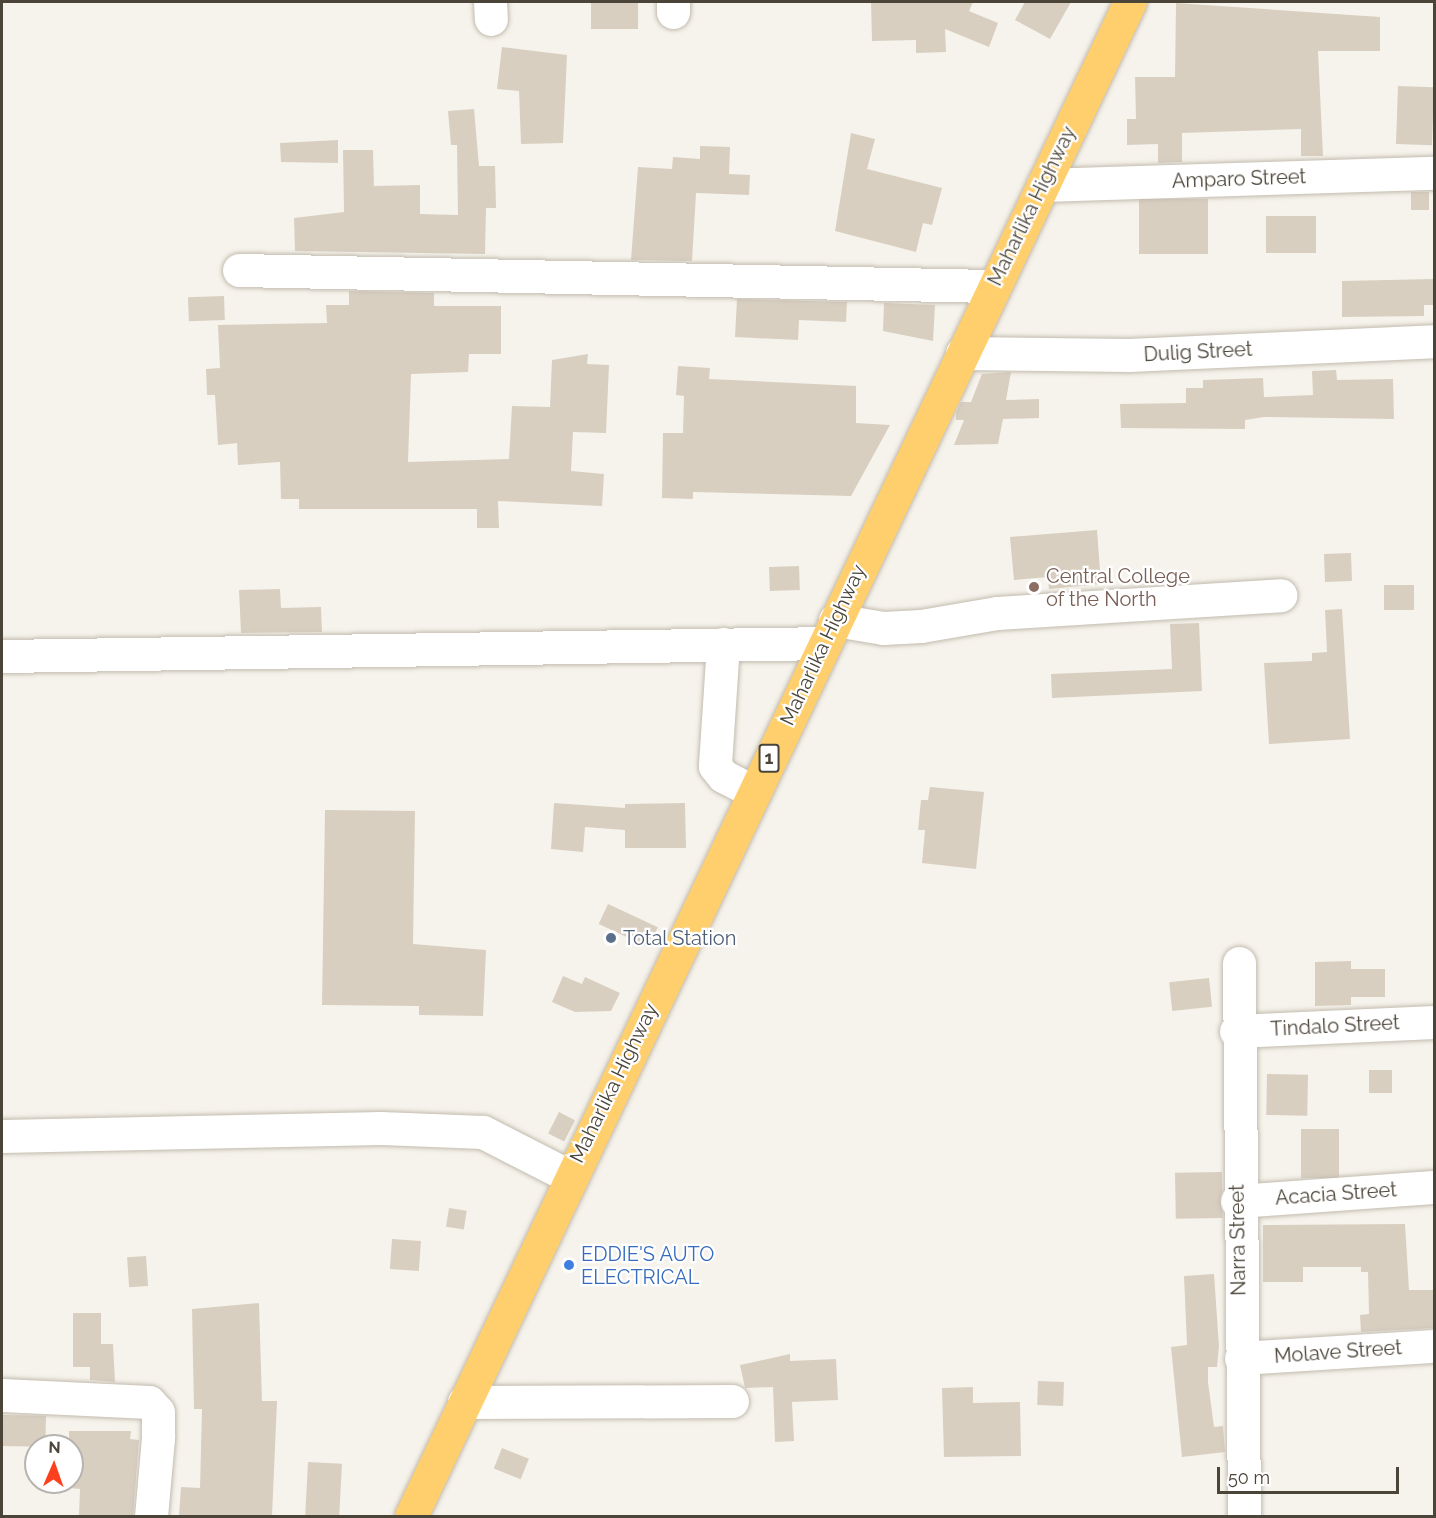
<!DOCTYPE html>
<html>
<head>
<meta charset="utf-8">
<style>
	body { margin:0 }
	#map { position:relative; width:1436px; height:1518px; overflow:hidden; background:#f6f3ec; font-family:Raleway,sans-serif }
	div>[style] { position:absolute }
	.building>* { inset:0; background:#d8cfc1; transform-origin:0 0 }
	.roads { filter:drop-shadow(0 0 2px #c2bbae) drop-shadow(0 0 2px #c2bbae) }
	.minor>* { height:33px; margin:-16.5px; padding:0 16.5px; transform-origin:16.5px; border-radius:16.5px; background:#fff }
	.highway>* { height:33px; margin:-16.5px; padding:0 16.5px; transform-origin:16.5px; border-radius:16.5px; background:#ffcf6e }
	.dots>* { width:16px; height:16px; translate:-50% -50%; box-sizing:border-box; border:3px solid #fff; border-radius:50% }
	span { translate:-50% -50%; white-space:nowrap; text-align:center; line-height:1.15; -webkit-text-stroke:4.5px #fff; paint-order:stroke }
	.shield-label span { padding:2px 4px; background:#fff; border:2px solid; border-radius:4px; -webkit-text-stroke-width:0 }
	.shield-label { font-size:18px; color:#4b4439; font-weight:700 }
	.street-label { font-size:20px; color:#4b4439 }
	.education-label { font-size:20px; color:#785e54 }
	.left { translate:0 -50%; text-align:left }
	.service-label { font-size:20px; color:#4e5e75 }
	.shop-label { font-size:20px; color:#366cbe }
	.frame { position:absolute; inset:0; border:3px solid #4b4439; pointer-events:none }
	.north { position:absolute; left:24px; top:1434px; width:60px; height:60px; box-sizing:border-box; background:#fff; border:2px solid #b7b4b0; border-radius:50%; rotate:2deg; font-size:16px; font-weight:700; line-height:24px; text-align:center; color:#4b4439 }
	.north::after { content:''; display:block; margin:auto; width:21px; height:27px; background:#fc3f1d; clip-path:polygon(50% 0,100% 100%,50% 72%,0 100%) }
	.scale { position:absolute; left:1217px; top:1467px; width:182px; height:27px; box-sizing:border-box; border:3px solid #4b4439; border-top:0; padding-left:8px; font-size:18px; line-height:21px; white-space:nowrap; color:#4b4439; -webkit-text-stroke:4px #fff; paint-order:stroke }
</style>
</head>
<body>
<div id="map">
	<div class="building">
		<div style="left:591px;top:2px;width:47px;height:27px"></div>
		<div style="clip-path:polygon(871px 2px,973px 2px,969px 11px,998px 23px,989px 47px,945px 29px,946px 52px,916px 53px,916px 40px,872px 41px)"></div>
		<div style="clip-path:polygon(1025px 2px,1071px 2px,1050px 39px,1015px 20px)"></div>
		<div style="clip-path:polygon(1176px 3px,1380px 17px,1380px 51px,1318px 51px,1323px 156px,1301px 156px,1301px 129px,1182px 133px,1182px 162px,1158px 163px,1158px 144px,1127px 145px,1127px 119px,1136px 119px,1135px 77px,1175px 77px)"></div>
		<div style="clip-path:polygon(502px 47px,567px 55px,563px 143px,521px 144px,519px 91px,497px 89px)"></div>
		<div style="left:1398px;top:86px;width:36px;height:58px;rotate:2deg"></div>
		<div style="clip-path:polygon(474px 109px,479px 166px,495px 166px,496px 208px,486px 208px,485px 254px,295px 251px,294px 218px,344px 212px,343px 150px,373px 150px,374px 186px,420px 185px,420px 214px,458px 215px,457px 145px,451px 145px,448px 111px)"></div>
		<div style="clip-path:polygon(851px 133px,875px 139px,867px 169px,942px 188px,932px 225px,923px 223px,916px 252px,835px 231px)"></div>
		<div style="clip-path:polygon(338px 140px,338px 163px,281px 162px,280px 143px)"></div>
		<div style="clip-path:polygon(700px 146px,730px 147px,729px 174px,750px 175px,749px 195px,696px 193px,692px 261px,631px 260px,638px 167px,672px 169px,673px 157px,700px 159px)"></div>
		<div style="left:1411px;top:192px;width:18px;height:18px"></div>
		<div style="left:1208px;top:199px;width:55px;height:69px;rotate:90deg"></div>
		<div style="left:1266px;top:216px;width:50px;height:37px"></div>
		<div style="clip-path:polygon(1434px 279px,1434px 305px,1424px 305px,1424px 316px,1342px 317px,1342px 281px)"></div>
		<div style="clip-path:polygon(349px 291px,434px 293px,434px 306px,501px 306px,501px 354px,469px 354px,468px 372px,411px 374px,408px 462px,509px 459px,512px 406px,550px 407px,552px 360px,588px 354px,587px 364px,609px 365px,606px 433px,573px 432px,571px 471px,604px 474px,602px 506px,498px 501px,499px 528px,477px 528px,477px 509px,299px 509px,299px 499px,281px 499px,280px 462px,238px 465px,237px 443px,218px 445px,215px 395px,207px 395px,206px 369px,220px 368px,218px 325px,327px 323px,326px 305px,349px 305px)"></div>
		<div style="left:224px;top:296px;width:24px;height:36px;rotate:88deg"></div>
		<div style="clip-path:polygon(737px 299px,847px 302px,846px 322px,799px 320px,798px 340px,735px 337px)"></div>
		<div style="clip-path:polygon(884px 303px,935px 305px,933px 341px,883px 331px)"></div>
		<div style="clip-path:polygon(678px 366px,710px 368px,709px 379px,856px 386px,856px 423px,890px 425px,851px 496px,693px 492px,693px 499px,662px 498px,663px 433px,683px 433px,684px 396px,676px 395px)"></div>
		<div style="clip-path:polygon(1336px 370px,1337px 380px,1393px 379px,1394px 419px,1264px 417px,1245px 420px,1245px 429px,1121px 428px,1120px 404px,1186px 403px,1186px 388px,1203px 388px,1203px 380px,1263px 378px,1264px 397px,1313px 395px,1312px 371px)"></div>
		<div style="clip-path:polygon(1011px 372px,1006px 400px,1039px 399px,1039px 418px,1003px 419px,998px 444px,954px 445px,964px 420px,956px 420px,956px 413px,961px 402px,971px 402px,982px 374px)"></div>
		<div style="clip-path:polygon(1097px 530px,1101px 584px,1049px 589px,1048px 577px,1014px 580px,1010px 537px)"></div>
		<div style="left:1351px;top:553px;width:28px;height:27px;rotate:88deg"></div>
		<div style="left:799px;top:566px;width:24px;height:30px;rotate:88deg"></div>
		<div style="left:1384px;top:585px;width:30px;height:25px"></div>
		<div style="clip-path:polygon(280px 589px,281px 608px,321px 607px,322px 632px,241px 633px,239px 590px)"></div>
		<div style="clip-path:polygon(1342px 609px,1350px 739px,1269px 744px,1264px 663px,1312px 661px,1312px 653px,1327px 652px,1325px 610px)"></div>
		<div style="clip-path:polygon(1199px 623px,1202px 691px,1052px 698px,1051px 674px,1172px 669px,1170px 624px)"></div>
		<div style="clip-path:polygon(930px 787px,984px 792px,976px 869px,922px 863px,925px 830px,918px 830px,921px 800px,928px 800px)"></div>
		<div style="clip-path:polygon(554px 803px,625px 808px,625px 804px,685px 803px,686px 848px,625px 848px,625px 830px,585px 827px,583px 852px,551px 849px)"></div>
		<div style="clip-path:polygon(325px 810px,415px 811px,413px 944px,486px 950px,483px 1016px,419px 1015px,419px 1006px,322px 1005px)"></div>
		<div style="left:608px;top:904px;width:55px;height:22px;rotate:25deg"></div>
		<div style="clip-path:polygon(1351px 961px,1351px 969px,1385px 969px,1385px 997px,1351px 997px,1351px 1005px,1315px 1006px,1315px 962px)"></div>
		<div style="clip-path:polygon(563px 976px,582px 984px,585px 977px,620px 993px,611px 1011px,575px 1012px,552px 1002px)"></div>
		<div style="left:1209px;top:978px;width:29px;height:40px;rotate:84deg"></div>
		<div style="left:1369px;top:1070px;width:23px;height:23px"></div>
		<div style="left:1267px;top:1074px;width:41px;height:41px;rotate:1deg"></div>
		<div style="left:559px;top:1112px;width:18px;height:24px;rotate:27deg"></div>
		<div style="left:1301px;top:1129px;width:38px;height:49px"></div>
		<div style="left:1222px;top:1172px;width:46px;height:47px;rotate:89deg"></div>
		<div style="left:449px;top:1208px;width:18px;height:19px;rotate:9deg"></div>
		<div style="clip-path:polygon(1405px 1224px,1409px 1290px,1434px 1290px,1434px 1328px,1361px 1332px,1360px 1315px,1369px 1314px,1368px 1272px,1361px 1272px,1361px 1267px,1303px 1267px,1303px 1282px,1263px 1282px,1263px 1225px)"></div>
		<div style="left:392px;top:1239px;width:29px;height:30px;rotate:4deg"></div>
		<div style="left:146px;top:1256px;width:30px;height:19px;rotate:86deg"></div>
		<div style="clip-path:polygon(1214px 1274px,1219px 1346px,1217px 1367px,1208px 1367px,1208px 1382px,1214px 1427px,1223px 1426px,1225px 1452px,1182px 1457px,1171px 1347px,1187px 1345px,1184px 1276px)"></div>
		<div style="clip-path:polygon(259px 1303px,262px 1401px,277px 1401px,272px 1516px,179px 1516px,181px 1487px,200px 1488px,202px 1409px,194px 1409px,192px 1309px)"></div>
		<div style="clip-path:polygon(73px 1313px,101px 1313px,101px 1344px,113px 1344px,115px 1382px,90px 1380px,90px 1367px,73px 1367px)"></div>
		<div style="clip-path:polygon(790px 1354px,790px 1361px,836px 1359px,838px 1400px,792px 1402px,794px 1441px,775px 1442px,773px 1387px,745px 1388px,740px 1365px)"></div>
		<div style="left:1038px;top:1381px;width:26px;height:24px;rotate:2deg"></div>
		<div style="clip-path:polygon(973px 1387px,973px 1403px,1020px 1402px,1021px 1456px,944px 1457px,942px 1388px)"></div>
		<div style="left:2px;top:1415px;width:44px;height:31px;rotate:1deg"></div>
		<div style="clip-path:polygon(69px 1431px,131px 1431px,130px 1439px,139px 1440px,133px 1516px,79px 1515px,80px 1489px,70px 1488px)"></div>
		<div style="left:502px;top:1448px;width:29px;height:22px;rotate:22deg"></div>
		<div style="left:308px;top:1462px;width:34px;height:54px;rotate:3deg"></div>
	</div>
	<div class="roads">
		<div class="minor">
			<div style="left:490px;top:2px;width:17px;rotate:87deg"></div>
			<div style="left:673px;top:12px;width:10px;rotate:-90deg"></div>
			<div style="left:1043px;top:185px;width:391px;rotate:-1.8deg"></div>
			<div style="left:239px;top:270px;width:754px;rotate:1.22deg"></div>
			<div style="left:962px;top:353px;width:167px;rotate:0.7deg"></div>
			<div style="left:1129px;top:355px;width:305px;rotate:-2.6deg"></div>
			<div style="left:835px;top:620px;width:49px;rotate:9.5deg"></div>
			<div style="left:883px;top:628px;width:38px;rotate:-3deg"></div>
			<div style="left:921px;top:626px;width:77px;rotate:-9.7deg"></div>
			<div style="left:997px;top:613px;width:284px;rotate:-3.6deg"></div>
			<div style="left:723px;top:644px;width:122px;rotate:93.8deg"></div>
			<div style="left:715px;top:766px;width:13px;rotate:51deg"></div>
			<div style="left:723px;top:776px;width:34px;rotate:27deg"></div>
			<div style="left:2px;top:656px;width:823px;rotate:-0.9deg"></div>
			<div style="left:1239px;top:963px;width:553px;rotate:89.48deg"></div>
			<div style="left:1236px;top:1031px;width:198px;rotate:-2.6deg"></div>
			<div style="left:2px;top:1136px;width:379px;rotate:-1.2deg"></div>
			<div style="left:381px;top:1128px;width:102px;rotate:2.2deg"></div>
			<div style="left:483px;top:1132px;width:97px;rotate:27.1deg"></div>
			<div style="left:1237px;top:1201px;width:197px;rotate:-4.1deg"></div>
			<div style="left:1241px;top:1358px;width:193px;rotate:-3.6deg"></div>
			<div style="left:2px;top:1395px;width:147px;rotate:2.7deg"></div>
			<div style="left:149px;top:1402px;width:13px;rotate:48deg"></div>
			<div style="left:158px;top:1412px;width:26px;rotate:90deg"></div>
			<div style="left:158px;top:1438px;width:78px;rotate:95.1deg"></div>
			<div style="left:464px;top:1402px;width:268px;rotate:-0.2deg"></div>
		</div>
		<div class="highway">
			<div style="left:411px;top:1516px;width:1676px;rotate:-64.6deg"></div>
		</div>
	</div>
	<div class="dots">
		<div style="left:1034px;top:587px;background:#8d6e63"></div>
		<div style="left:611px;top:938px;background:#5c6f8a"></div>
		<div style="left:569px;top:1265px;background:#3f7fe0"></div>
	</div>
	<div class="shield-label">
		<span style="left:769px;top:758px">1</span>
	</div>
	<div class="street-label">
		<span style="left:1239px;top:179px;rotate:-2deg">Amparo Street</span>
		<span style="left:1032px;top:206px;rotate:-64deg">Maharlika Highway</span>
		<span style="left:1198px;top:352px;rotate:-3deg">Dulig Street</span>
		<span style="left:823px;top:645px;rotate:-65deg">Maharlika Highway</span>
		<span style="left:1335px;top:1026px;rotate:-3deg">Tindalo Street</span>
		<span style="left:614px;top:1083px;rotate:-64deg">Maharlika Highway</span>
		<span style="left:1336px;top:1194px;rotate:-4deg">Acacia Street</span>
		<span style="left:1238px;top:1240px;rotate:-91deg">Narra Street</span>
		<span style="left:1338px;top:1352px;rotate:-4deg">Molave Street</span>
	</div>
	<div class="education-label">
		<span class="left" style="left:1046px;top:588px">Central College<br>of the North</span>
	</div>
	<div class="service-label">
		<span class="left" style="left:623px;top:938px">Total Station</span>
	</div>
	<div class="shop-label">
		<span class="left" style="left:581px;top:1266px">EDDIE'S AUTO<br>ELECTRICAL</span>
	</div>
	<div class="frame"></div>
	<div class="north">N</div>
	<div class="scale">50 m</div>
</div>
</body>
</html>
